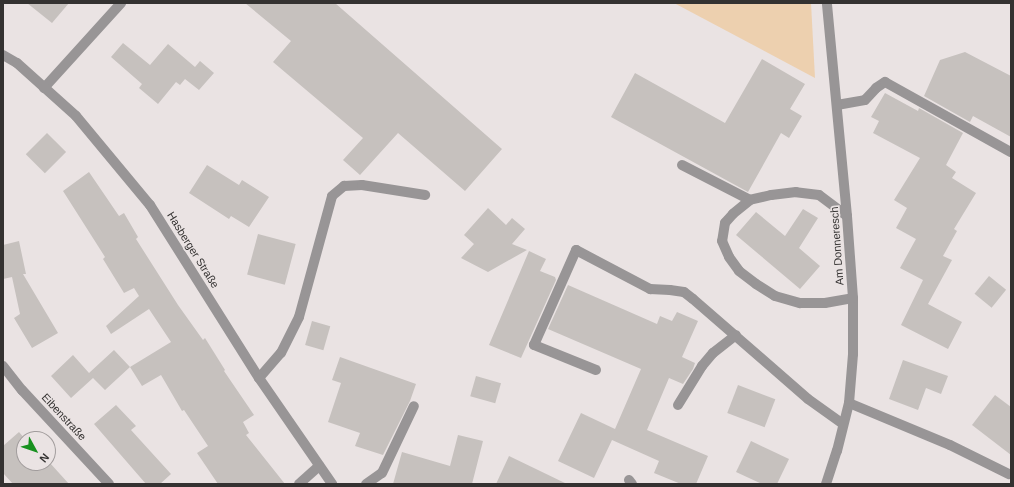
<!DOCTYPE html>
<html>
<head>
<meta charset="utf-8">
<style>
	body { margin:0 }
	#map { position:relative; width:1014px; height:487px; overflow:hidden; background:#eae3e3; font-family:Helvetica,sans-serif }
	div>[style] { position:absolute }
	.green>* { inset:0; background:#edd0af }
	.building>* { inset:0; background:#c6c1be; transform-origin:0 0 }
	.lane>* { height:10px; margin:-5px; padding:0 5px; transform-origin:5px; border-radius:5px; background:#989596 }
	.street>* { height:10px; margin:-5px; padding:0 5px; transform-origin:5px; border-radius:5px; background:#989596 }
	span { translate:-50% -50%; white-space:nowrap; text-align:center; line-height:1.15; -webkit-text-stroke:3.5px #eae3e3; paint-order:stroke }
	.street-label { font-size:11px; color:#343231 }
	.frame { position:absolute; inset:0; border:4px solid #343231; pointer-events:none }
	.north { position:absolute; left:16px; top:431px; width:40px; height:40px; box-sizing:border-box; background:#eae3e3; border:1px solid #a19c9c; border-radius:50%; rotate:130deg; font-size:11px; font-weight:700; line-height:16px; text-align:center; color:#343231 }
	.north::after { content:''; display:block; margin:auto; width:14px; height:18px; background:#18911f; clip-path:polygon(50% 0,100% 100%,50% 72%,0 100%) }
</style>
</head>
<body>
<div id="map">
	<div class="green">
		<div style="clip-path:polygon(674px 3px,811px 3px,815px 78px)"></div>
	</div>
	<div class="building">
		<div style="clip-path:polygon(27px 3px,69px 3px,52px 23px)"></div>
		<div style="clip-path:polygon(245px 3px,335px 3px,502px 149px,465px 191px,398px 133px,360px 175px,343px 160px,363px 138px,273px 62px,291px 41px)"></div>
		<div style="clip-path:polygon(123px 43px,150px 65px,168px 44px,195px 67px,200px 61px,214px 73px,199px 90px,185px 79px,180px 85px,176px 82px,158px 104px,139px 88px,142px 84px,111px 57px)"></div>
		<div style="clip-path:polygon(965px 52px,1011px 76px,1011px 137px,973px 116px,970px 122px,924px 96px,940px 60px)"></div>
		<div style="clip-path:polygon(762px 59px,805px 84px,790px 109px,802px 116px,789px 138px,781px 133px,748px 192px,611px 117px,635px 73px,725px 123px)"></div>
		<div style="clip-path:polygon(885px 93px,918px 111px,919px 108px,963px 133px,946px 165px,956px 172px,952px 178px,976px 193px,954px 229px,957px 231px,943px 256px,952px 260px,928px 304px,962px 322px,948px 349px,901px 325px,923px 280px,900px 268px,916px 239px,896px 228px,907px 208px,894px 200px,920px 158px,873px 133px,879px 121px,871px 117px)"></div>
		<div style="left:47px;top:133px;width:27px;height:30px;rotate:45deg"></div>
		<div style="clip-path:polygon(207px 165px,239px 185px,242px 180px,269px 197px,249px 227px,231px 216px,229px 219px,189px 193px)"></div>
		<div style="clip-path:polygon(89px 172px,119px 216px,124px 213px,138px 237px,136px 239px,178px 305px,203px 340px,205px 338px,225px 370px,224px 371px,254px 415px,243px 422px,249px 433px,246px 435px,285px 484px,218px 484px,197px 453px,208px 446px,184px 410px,182px 411px,161px 375px,142px 386px,130px 367px,171px 342px,149px 309px,111px 334px,106px 326px,139px 296px,134px 288px,124px 293px,103px 259px,105px 257px,63px 191px)"></div>
		<div style="clip-path:polygon(488px 208px,506px 225px,512px 218px,525px 229px,512px 244px,527px 250px,488px 272px,461px 258px,474px 244px,464px 235px)"></div>
		<div style="clip-path:polygon(803px 209px,818px 218px,799px 248px,820px 266px,800px 289px,736px 235px,756px 212px,785px 236px)"></div>
		<div style="left:258px;top:234px;width:39px;height:42px;rotate:15deg"></div>
		<div style="clip-path:polygon(19px 241px,26px 274px,23px 274px,58px 333px,32px 348px,14px 318px,20px 314px,12px 277px,3px 279px,3px 245px)"></div>
		<div style="clip-path:polygon(529px 251px,546px 259px,540px 271px,555px 277px,556px 280px,521px 358px,489px 345px)"></div>
		<div style="left:989px;top:276px;width:22px;height:23px;rotate:39deg"></div>
		<div style="clip-path:polygon(568px 285px,657px 324px,660px 316px,672px 321px,677px 312px,698px 321px,682px 357px,695px 363px,693px 369px,683px 384px,669px 378px,647px 430px,708px 456px,696px 484px,681px 484px,654px 473px,659px 461px,612px 440px,594px 478px,558px 461px,581px 413px,615px 429px,641px 369px,548px 329px)"></div>
		<div style="left:312px;top:321px;width:19px;height:25px;rotate:16deg"></div>
		<div style="clip-path:polygon(114px 350px,130px 367px,105px 390px,93px 378px,71px 398px,51px 376px,73px 355px,89px 373px)"></div>
		<div style="clip-path:polygon(340px 357px,416px 384px,410px 401px,383px 455px,355px 446px,360px 433px,328px 422px,341px 383px,332px 380px)"></div>
		<div style="clip-path:polygon(903px 360px,948px 376px,941px 394px,926px 388px,918px 410px,889px 399px)"></div>
		<div style="left:476px;top:376px;width:26px;height:21px;rotate:16deg"></div>
		<div style="left:738px;top:385px;width:40px;height:30px;rotate:21deg"></div>
		<div style="clip-path:polygon(995px 395px,1011px 407px,1011px 455px,972px 425px)"></div>
		<div style="clip-path:polygon(116px 405px,136px 426px,131px 430px,171px 474px,160px 484px,146px 484px,94px 424px)"></div>
		<div style="clip-path:polygon(19px 432px,25px 439px,24px 463px,50px 463px,69px 484px,13px 484px,3px 473px,3px 446px)"></div>
		<div style="clip-path:polygon(458px 435px,483px 441px,472px 484px,393px 484px,402px 452px,450px 466px)"></div>
		<div style="clip-path:polygon(751px 441px,789px 459px,777px 484px,762px 484px,736px 472px)"></div>
		<div style="clip-path:polygon(509px 456px,567px 484px,496px 484px)"></div>
	</div>
	<div class="lane">
		<div style="left:44px;top:88px;width:115px;rotate:-47.8deg"></div>
		<div style="left:837px;top:105px;width:28px;rotate:-10deg"></div>
		<div style="left:865px;top:100px;width:16px;rotate:-47deg"></div>
		<div style="left:876px;top:88px;width:11px;rotate:-34deg"></div>
		<div style="left:885px;top:82px;width:144px;rotate:29.1deg"></div>
		<div style="left:682px;top:165px;width:76px;rotate:27.2deg"></div>
		<div style="left:847px;top:216px;width:35px;rotate:-143deg"></div>
		<div style="left:819px;top:195px;width:23px;rotate:-173deg"></div>
		<div style="left:796px;top:192px;width:25px;rotate:173deg"></div>
		<div style="left:771px;top:195px;width:22px;rotate:167deg"></div>
		<div style="left:750px;top:200px;width:22px;rotate:141deg"></div>
		<div style="left:733px;top:214px;width:12px;rotate:132deg"></div>
		<div style="left:725px;top:223px;width:18px;rotate:99deg"></div>
		<div style="left:722px;top:241px;width:17px;rotate:66deg"></div>
		<div style="left:729px;top:257px;width:17px;rotate:54deg"></div>
		<div style="left:739px;top:271px;width:21px;rotate:37deg"></div>
		<div style="left:756px;top:284px;width:22px;rotate:32deg"></div>
		<div style="left:775px;top:296px;width:26px;rotate:16deg"></div>
		<div style="left:800px;top:303px;width:25px"></div>
		<div style="left:825px;top:303px;width:28px;rotate:-10deg"></div>
		<div style="left:596px;top:370px;width:67px;rotate:-158deg"></div>
		<div style="left:534px;top:345px;width:104px;rotate:-66.1deg"></div>
		<div style="left:576px;top:250px;width:84px;rotate:27.8deg"></div>
		<div style="left:650px;top:289px;width:20px;rotate:3deg"></div>
		<div style="left:670px;top:290px;width:14px;rotate:8deg"></div>
		<div style="left:684px;top:292px;width:11px;rotate:38deg"></div>
		<div style="left:693px;top:299px;width:152px;rotate:41deg"></div>
		<div style="left:808px;top:399px;width:43px;rotate:35.5deg"></div>
		<div style="left:259px;top:378px;width:33px;rotate:-49deg"></div>
		<div style="left:281px;top:353px;width:40px;rotate:-63.4deg"></div>
		<div style="left:299px;top:317px;width:125px;rotate:-74.7deg"></div>
		<div style="left:332px;top:196px;width:16px;rotate:-40deg"></div>
		<div style="left:344px;top:186px;width:18px;rotate:-3deg"></div>
		<div style="left:362px;top:185px;width:64px;rotate:9deg"></div>
		<div style="left:849px;top:403px;width:109px;rotate:22.6deg"></div>
		<div style="left:950px;top:445px;width:66px;rotate:26.2deg"></div>
		<div style="left:678px;top:405px;width:46px;rotate:-58.4deg"></div>
		<div style="left:702px;top:366px;width:17px;rotate:-50deg"></div>
		<div style="left:713px;top:353px;width:29px;rotate:-38deg"></div>
		<div style="left:629px;top:480px;width:5px;rotate:53deg"></div>
		<div style="left:366px;top:484px;width:19px;rotate:-35deg"></div>
		<div style="left:382px;top:473px;width:74px;rotate:-64.5deg"></div>
	</div>
	<div class="street">
		<div style="left:3px;top:55px;width:16px;rotate:30deg"></div>
		<div style="left:17px;top:63px;width:79px;rotate:41.9deg"></div>
		<div style="left:76px;top:116px;width:116px;rotate:50.3deg"></div>
		<div style="left:150px;top:205px;width:204px;rotate:57.8deg"></div>
		<div style="left:259px;top:378px;width:129px;rotate:55.4deg"></div>
		<div style="left:3px;top:366px;width:31px;rotate:52deg"></div>
		<div style="left:22px;top:390px;width:128px;rotate:47.2deg"></div>
		<div style="left:299px;top:484px;width:27px;rotate:-42deg"></div>
		<div style="left:826px;top:484px;width:35px;rotate:-72deg"></div>
		<div style="left:837px;top:451px;width:49px;rotate:-76deg"></div>
		<div style="left:849px;top:403px;width:49px;rotate:-85.3deg"></div>
		<div style="left:853px;top:354px;width:56px;rotate:-90deg"></div>
		<div style="left:853px;top:298px;width:82px;rotate:-94.2deg"></div>
		<div style="left:847px;top:216px;width:214px;rotate:-95.4deg"></div>
	</div>
	<div class="street-label">
		<span style="left:837px;top:246px;rotate:-94deg">Am Donneresch</span>
		<span style="left:193px;top:250px;rotate:58deg">Hasberger Straße</span>
		<span style="left:64px;top:417px;rotate:47deg">Eibenstraße</span>
	</div>
	<div class="frame"></div>
	<div class="north">N</div>
</div>
</body>
</html>
